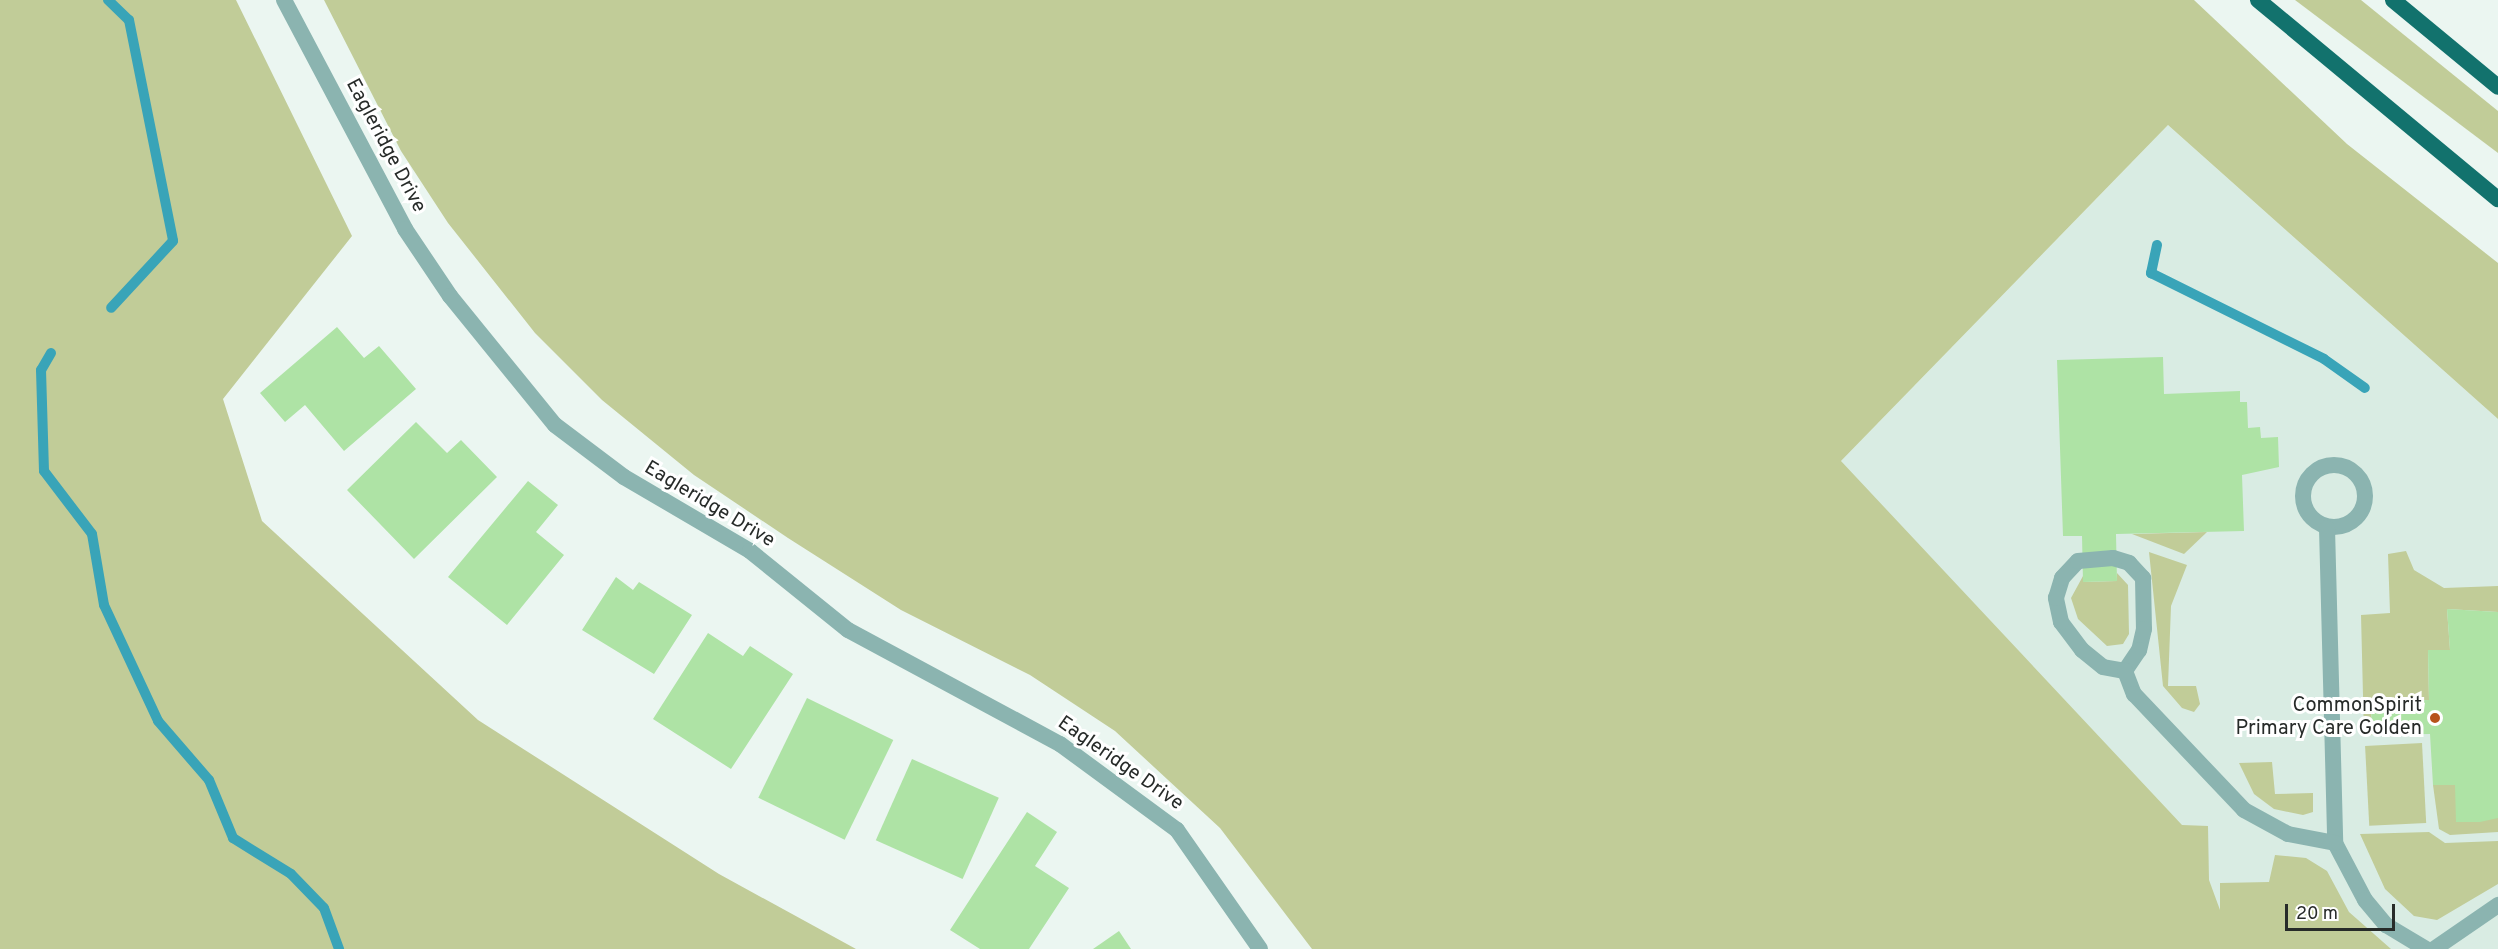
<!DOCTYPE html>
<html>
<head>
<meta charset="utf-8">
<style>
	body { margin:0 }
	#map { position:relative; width:2498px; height:949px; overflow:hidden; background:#ebf6f1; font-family:Overpass,sans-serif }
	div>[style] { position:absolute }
	.built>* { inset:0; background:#d9ece3 }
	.green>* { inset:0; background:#c1cc98; transform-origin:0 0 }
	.stream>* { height:10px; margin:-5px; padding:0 5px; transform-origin:5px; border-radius:5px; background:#39a4b8 }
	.building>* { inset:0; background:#aee3a5; transform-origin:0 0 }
	.service>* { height:16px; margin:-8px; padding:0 8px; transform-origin:8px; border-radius:8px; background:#8bb4b0 }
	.service>.ring { margin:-8px; padding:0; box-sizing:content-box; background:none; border:16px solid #8bb4b0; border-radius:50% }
	.minor>* { height:16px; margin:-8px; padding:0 8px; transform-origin:8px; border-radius:8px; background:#8bb4b0 }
	.trunk>* { height:16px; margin:-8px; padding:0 8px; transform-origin:8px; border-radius:8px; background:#12726d }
	.dots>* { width:16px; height:16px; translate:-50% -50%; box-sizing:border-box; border:3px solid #fff; border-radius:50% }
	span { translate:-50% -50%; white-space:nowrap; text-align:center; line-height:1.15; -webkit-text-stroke:6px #fff; paint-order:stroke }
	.street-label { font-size:20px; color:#272b29 }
	.poi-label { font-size:20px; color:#272b29 }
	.right { translate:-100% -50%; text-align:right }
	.scale { position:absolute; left:2285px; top:904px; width:110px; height:27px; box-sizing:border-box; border:3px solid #272b29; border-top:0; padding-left:8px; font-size:18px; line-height:21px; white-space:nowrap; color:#272b29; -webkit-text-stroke:4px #fff; paint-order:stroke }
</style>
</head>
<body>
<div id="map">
	<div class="built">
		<div style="clip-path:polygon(2168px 125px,2498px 419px,2498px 949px,2180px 949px,1841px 461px)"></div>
	</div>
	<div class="green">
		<div style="clip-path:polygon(0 0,236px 0,352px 236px,223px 399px,262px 521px,478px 720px,719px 874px,856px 949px,0 949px)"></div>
		<div style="clip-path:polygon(324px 0,2194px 0,2347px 144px,2498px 263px,2498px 419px,2168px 125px,1841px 461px,2182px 825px,2208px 826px,2209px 880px,2220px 910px,2220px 883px,2269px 882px,2275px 855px,2306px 858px,2327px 871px,2349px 912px,2391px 949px,1312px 949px,1220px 828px,1115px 731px,1030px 675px,901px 610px,788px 538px,694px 475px,602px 400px,535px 333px,448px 223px,401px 151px)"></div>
		<div style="clip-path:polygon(2295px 0,2361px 0,2498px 111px,2498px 153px)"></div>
		<div style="clip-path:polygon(2207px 532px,2184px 554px,2132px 534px)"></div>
		<div style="clip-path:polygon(2406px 551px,2414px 570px,2444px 588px,2498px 586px,2498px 612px,2447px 609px,2450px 650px,2428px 651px,2429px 700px,2371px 702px,2372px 735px,2364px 736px,2361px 615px,2390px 613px,2388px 554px)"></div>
		<div style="clip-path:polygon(2149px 552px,2187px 565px,2171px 606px,2168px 686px,2196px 686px,2200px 704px,2194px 712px,2182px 708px,2163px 686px)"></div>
		<div style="clip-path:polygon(2117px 573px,2128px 585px,2129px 634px,2123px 644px,2107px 646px,2078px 619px,2071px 598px,2083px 576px,2083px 582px,2117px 581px)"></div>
		<div style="left:2422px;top:743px;width:80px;height:57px;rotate:87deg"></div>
		<div style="clip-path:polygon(2272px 762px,2275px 794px,2313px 793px,2313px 812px,2303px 815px,2274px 809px,2254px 794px,2239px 763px)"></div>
		<div style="clip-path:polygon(2433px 785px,2455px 785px,2498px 818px,2498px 832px,2450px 835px,2439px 829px)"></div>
		<div style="clip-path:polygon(2429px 832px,2445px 843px,2498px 841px,2498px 884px,2437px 920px,2414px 916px,2385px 889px,2360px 834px)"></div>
	</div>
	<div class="stream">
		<div style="left:108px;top:0;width:29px;rotate:44deg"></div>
		<div style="left:129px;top:20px;width:225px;rotate:78.7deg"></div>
		<div style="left:173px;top:241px;width:91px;rotate:132.8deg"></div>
		<div style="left:2157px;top:245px;width:29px;rotate:102deg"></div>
		<div style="left:2151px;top:273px;width:193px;rotate:26.4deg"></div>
		<div style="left:2324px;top:359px;width:50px;rotate:35.3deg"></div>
		<div style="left:51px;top:353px;width:20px;rotate:120deg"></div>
		<div style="left:41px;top:370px;width:101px;rotate:88.3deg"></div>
		<div style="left:44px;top:471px;width:79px;rotate:52.7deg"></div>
		<div style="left:92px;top:534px;width:72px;rotate:80.4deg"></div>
		<div style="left:104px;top:605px;width:128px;rotate:65deg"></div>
		<div style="left:158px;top:721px;width:78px;rotate:49.2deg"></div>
		<div style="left:209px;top:780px;width:63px;rotate:67.5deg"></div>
		<div style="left:233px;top:838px;width:68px;rotate:31.8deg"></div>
		<div style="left:291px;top:874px;width:47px;rotate:45.9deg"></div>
		<div style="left:324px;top:908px;width:44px;rotate:69.9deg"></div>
	</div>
	<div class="building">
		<div style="clip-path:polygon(337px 327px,364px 358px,379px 346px,416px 389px,344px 451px,305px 405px,285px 422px,260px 393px)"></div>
		<div style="clip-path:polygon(2163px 357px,2164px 394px,2240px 391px,2240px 402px,2247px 402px,2248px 428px,2260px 427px,2261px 438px,2278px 437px,2279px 467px,2242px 475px,2244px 531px,2116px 534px,2117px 581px,2083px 582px,2082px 536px,2063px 536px,2057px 360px)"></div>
		<div style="clip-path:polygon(416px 422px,447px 453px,461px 440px,497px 477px,414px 559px,347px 490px)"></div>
		<div style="clip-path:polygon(528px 481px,558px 505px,536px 532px,564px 555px,507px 625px,448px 577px)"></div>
		<div style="clip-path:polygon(616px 577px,633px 590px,639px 582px,692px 615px,654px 674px,582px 630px)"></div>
		<div style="clip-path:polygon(2447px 609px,2498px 612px,2498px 818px,2480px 822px,2456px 822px,2455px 785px,2433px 785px,2430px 734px,2372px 735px,2371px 702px,2429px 700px,2428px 650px,2450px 650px)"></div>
		<div style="clip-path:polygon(708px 633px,743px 656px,750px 646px,793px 674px,731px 769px,653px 719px)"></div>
		<div style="left:807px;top:698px;width:96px;height:111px;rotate:26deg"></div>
		<div style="left:912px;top:759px;width:95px;height:89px;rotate:24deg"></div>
		<div style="clip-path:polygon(1027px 812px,1057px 832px,1035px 866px,1069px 888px,1029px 949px,980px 949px,950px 930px)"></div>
		<div style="clip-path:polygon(1119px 931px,1131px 949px,1093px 949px)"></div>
	</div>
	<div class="service">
		<div class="ring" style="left:2303px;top:465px;width:46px;height:46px"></div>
		<div style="left:2327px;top:528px;width:315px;rotate:88.5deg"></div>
		<div style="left:2335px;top:843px;width:64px;rotate:62.2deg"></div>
		<div style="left:2365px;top:900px;width:33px;rotate:50deg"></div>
		<div style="left:2386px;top:925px;width:47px;rotate:31deg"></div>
		<div style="left:2113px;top:558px;width:17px;rotate:17deg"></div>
		<div style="left:2129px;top:563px;width:21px;rotate:47deg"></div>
		<div style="left:2143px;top:578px;width:51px;rotate:88.9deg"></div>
		<div style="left:2144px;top:629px;width:22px;rotate:103deg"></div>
		<div style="left:2139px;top:650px;width:25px;rotate:124deg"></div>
		<div style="left:2125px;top:671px;width:22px;rotate:-170deg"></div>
		<div style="left:2103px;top:667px;width:27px;rotate:-141deg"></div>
		<div style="left:2082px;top:650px;width:35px;rotate:-127deg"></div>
		<div style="left:2061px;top:622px;width:25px;rotate:-102deg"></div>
		<div style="left:2056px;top:598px;width:21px;rotate:-73deg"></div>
		<div style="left:2062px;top:578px;width:23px;rotate:-47deg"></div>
		<div style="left:2078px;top:561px;width:35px;rotate:-5deg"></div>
		<div style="left:2125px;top:671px;width:25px;rotate:69deg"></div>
		<div style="left:2134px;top:694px;width:160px;rotate:46.5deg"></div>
		<div style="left:2244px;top:810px;width:50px;rotate:28.6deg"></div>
		<div style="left:2288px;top:834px;width:48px;rotate:10.8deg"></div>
		<div style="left:2434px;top:949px;width:78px;rotate:-34.5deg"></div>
	</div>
	<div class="minor">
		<div style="left:284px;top:0;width:259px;rotate:62.1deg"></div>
		<div style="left:405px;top:229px;width:81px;rotate:56.1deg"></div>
		<div style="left:450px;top:296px;width:166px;rotate:50.9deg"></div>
		<div style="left:555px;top:425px;width:86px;rotate:37deg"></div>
		<div style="left:624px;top:477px;width:146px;rotate:30.4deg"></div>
		<div style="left:750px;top:551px;width:126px;rotate:38.9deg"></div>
		<div style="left:848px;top:630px;width:241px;rotate:28.3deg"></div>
		<div style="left:1060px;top:744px;width:145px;rotate:36.3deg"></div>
		<div style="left:1177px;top:830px;width:145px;rotate:55.1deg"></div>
	</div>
	<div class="trunk">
		<div style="left:2258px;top:0;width:312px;rotate:39.7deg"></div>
		<div style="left:2393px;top:0;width:136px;rotate:39.6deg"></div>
	</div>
	<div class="dots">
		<div style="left:2435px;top:718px;background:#b7531c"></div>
	</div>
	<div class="street-label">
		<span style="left:385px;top:146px;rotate:62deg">Eagleridge Drive</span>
		<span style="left:709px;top:505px;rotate:31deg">Eagleridge Drive</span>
		<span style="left:1120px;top:764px;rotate:35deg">Eagleridge Drive</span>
	</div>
	<div class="poi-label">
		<span class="right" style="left:2422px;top:718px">CommonSpirit<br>Primary Care Golden</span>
	</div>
	<div class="scale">20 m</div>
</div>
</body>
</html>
